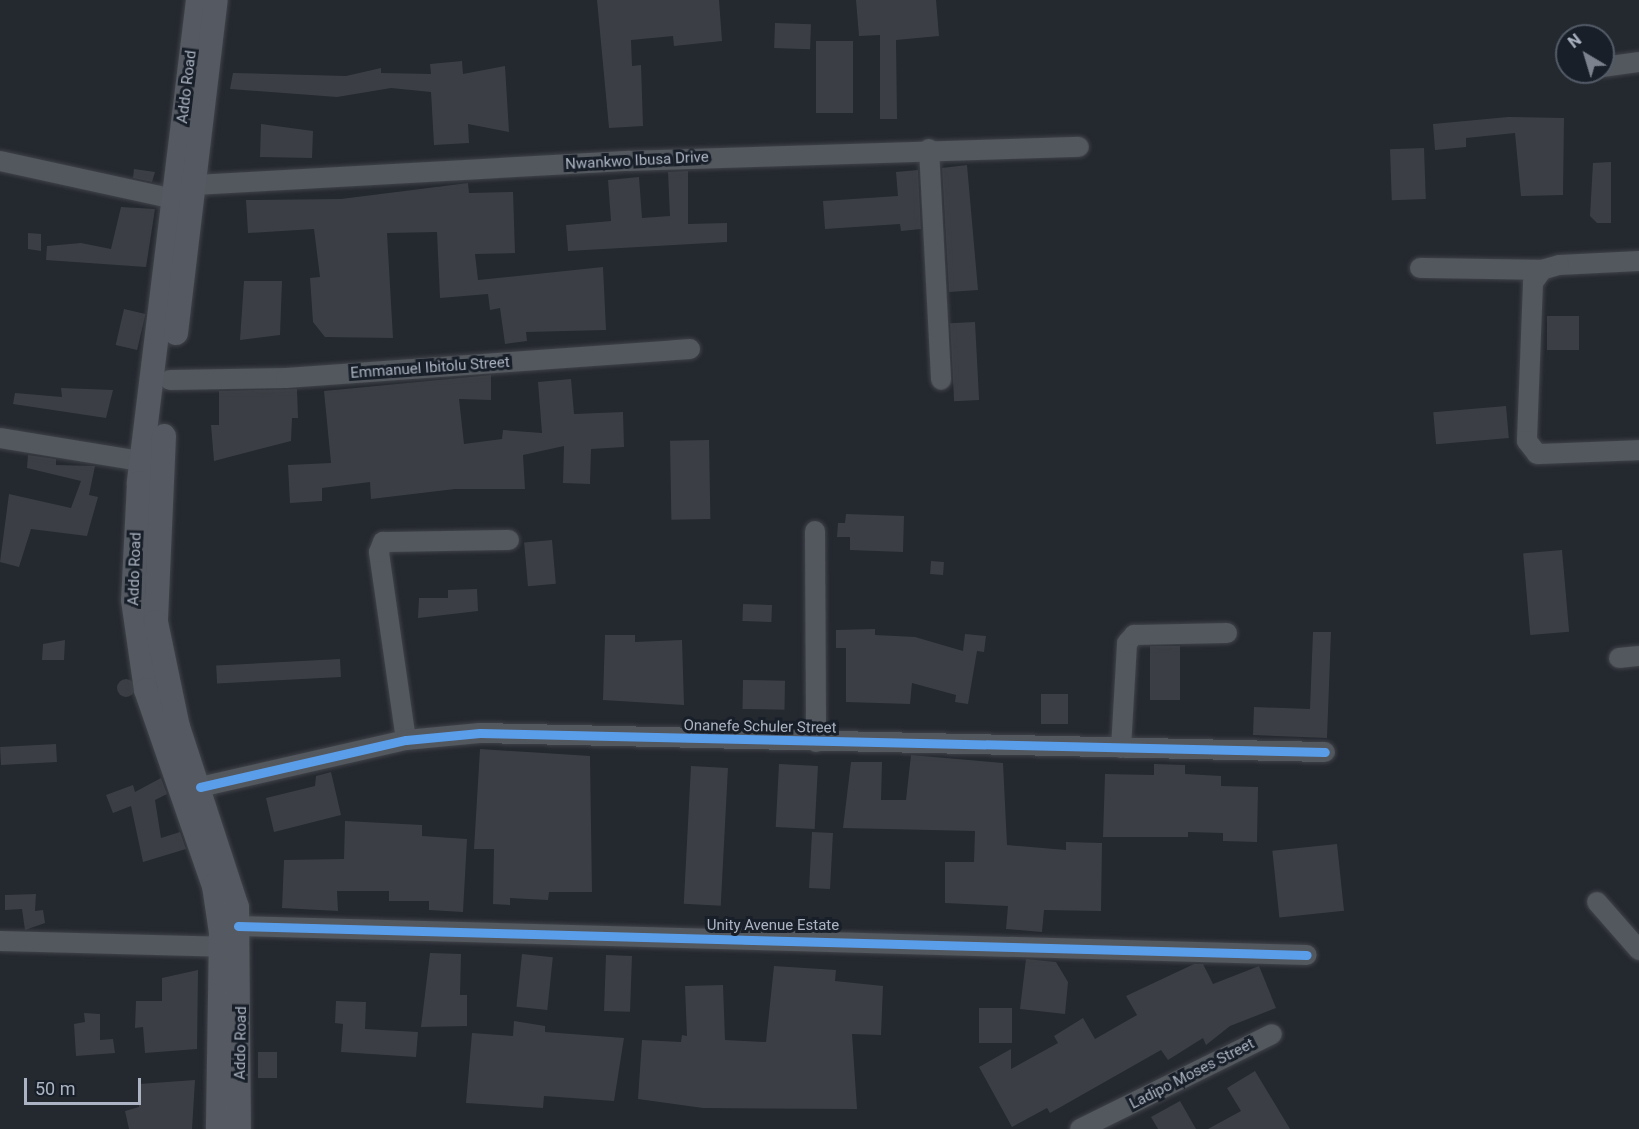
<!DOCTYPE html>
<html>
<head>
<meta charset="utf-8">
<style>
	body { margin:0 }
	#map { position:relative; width:1639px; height:1129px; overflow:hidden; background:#24282f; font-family:Roboto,sans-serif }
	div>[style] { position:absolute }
	.building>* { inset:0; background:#3b3f45; transform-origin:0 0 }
	.round { border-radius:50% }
	.roads { filter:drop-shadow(0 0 2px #404349) drop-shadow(0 0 2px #404349) }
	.minor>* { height:20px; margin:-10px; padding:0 10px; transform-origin:10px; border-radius:10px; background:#53575e }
	.major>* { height:24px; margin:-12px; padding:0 12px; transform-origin:12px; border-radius:12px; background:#555961 }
	.cycleway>* { height:9px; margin:-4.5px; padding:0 4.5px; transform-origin:4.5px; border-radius:4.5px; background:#5a9eea }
	span { translate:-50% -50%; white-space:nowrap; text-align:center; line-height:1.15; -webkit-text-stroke:6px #181f29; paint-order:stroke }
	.street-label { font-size:15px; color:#acb4c3 }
	.north { position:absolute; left:1555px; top:24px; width:60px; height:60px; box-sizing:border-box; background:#181f29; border:2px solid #535b67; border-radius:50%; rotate:322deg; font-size:16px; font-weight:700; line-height:24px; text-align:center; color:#acb4c3 }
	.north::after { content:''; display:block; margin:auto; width:21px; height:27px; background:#7c838f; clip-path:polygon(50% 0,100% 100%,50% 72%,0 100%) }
	.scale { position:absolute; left:24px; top:1078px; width:117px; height:27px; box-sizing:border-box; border:3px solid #acb4c3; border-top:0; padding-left:8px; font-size:18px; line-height:21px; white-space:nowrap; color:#acb4c3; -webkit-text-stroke:4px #181f29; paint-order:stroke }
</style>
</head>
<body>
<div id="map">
	<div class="building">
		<div style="clip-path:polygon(597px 0,719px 0,722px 41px,674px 46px,673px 36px,631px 40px,632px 66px,641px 65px,643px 126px,609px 128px)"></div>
		<div style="clip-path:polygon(856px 0,936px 0,939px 36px,896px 40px,897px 119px,880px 119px,880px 35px,859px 36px)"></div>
		<div style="left:775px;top:23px;width:36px;height:25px;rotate:2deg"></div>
		<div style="left:816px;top:41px;width:37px;height:72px"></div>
		<div style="clip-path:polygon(462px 61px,463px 74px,505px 66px,509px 132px,468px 124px,469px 143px,434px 145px,431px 92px,391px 88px,337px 97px,230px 89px,233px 73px,346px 76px,381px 68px,381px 73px,431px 74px,430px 64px)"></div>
		<div style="clip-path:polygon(1508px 117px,1564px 118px,1563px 195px,1521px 196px,1515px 133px,1466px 138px,1466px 147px,1435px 150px,1433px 124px)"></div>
		<div style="clip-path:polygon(261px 124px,313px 131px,312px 158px,260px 157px)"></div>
		<div style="left:1424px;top:148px;width:51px;height:34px;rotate:88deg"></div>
		<div style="clip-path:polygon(1611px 162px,1611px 223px,1597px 223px,1590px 216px,1593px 163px)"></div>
		<div style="clip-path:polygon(967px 165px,978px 290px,949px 292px,942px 168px)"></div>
		<div style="clip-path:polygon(134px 169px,155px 172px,152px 182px,133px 178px)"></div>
		<div style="clip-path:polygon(918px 170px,921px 229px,901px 231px,900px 224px,825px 229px,823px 201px,898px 196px,896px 172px)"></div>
		<div style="clip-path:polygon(688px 171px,688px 224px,727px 223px,727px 242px,568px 251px,566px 225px,611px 221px,608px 180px,639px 177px,642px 218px,670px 216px,668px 172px)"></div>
		<div style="clip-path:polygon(468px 183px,469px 193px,513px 192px,515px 253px,475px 254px,478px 280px,603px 267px,606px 330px,526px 332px,527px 341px,505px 344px,500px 308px,490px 310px,488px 294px,440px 298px,437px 232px,387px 233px,393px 338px,325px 337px,313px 322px,310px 278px,320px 277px,314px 229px,248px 233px,246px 200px,341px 199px)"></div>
		<div style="clip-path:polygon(121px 207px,155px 209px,146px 267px,46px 260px,47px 246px,81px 243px,111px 249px)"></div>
		<div style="clip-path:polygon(28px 233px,41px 234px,41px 251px,28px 249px)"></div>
		<div style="clip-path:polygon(244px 281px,282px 281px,280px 335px,240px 340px)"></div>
		<div style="left:124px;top:309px;width:22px;height:37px;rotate:13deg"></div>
		<div style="left:1547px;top:316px;width:32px;height:34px"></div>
		<div style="left:975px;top:322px;width:78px;height:25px;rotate:87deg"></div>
		<div style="clip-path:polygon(491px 375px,491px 400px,459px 399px,464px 444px,502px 439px,503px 430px,542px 433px,538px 382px,571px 379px,574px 414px,623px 412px,624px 447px,591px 449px,590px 484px,563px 483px,564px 446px,523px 455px,525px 489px,455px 489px,371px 499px,370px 482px,322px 488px,322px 501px,290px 503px,288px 465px,331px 463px,324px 391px)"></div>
		<div style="clip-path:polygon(61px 388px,113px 390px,106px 418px,13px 404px,15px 393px,62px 397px)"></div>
		<div style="clip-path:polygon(297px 389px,298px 418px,292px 418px,291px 441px,214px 461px,211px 425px,219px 425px,219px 391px)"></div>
		<div style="left:1506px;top:406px;width:32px;height:73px;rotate:85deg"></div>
		<div style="left:709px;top:440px;width:79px;height:39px;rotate:89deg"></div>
		<div style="clip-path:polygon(28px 455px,56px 459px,56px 465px,95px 466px,89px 495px,98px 497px,87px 536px,31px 529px,19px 567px,0 562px,9px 494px,71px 508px,81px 481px,27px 468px)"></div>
		<div style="clip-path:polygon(846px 514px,904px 516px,903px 552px,850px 550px,850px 537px,837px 537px,838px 523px,845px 523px)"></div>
		<div style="left:552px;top:540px;width:44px;height:28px;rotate:85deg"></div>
		<div style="left:1562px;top:550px;width:82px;height:39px;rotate:85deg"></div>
		<div style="left:931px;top:561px;width:13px;height:13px;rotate:4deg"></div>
		<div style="clip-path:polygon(477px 589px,478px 611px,418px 618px,419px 598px,448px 598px,448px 590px)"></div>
		<div style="left:743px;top:604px;width:29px;height:17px;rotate:2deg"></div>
		<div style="clip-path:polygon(875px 629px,875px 635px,915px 637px,963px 651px,965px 634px,986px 636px,984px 652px,977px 651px,968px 704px,955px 702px,956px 695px,912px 683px,910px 704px,846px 702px,846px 648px,836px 648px,836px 630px)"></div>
		<div style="clip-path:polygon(1313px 632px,1331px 632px,1327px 738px,1253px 735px,1254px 707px,1310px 709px)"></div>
		<div style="clip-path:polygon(605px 635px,635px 635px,635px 642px,682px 640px,684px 705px,603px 700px)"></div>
		<div style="clip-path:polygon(65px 640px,64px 660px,42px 660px,43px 644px)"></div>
		<div style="left:1180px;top:646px;width:54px;height:30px;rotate:90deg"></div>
		<div style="left:340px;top:659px;width:18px;height:124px;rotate:87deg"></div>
		<div class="round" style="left:117px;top:679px;width:18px;height:18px"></div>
		<div style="left:743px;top:680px;width:42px;height:29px;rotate:1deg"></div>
		<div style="left:1041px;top:694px;width:27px;height:30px"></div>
		<div style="left:56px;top:744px;width:18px;height:56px;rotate:87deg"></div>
		<div style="clip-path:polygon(480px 749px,590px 756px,592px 892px,549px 892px,548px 900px,510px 898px,510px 905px,493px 904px,494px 849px,474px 849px)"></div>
		<div style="clip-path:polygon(911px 755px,1003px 763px,1007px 845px,1066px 850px,1066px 842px,1102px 843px,1101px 911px,1044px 910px,1042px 932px,1006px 929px,1008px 906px,945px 903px,945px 862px,974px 862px,975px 831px,843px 828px,851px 762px,882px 762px,881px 800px,906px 800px)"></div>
		<div style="left:779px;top:764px;width:39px;height:63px;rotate:3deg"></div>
		<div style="clip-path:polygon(1154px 764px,1185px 765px,1185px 774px,1221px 776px,1221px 786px,1258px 787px,1257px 842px,1223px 841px,1223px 833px,1188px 832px,1188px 837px,1103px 837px,1105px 774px,1154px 775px)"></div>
		<div style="left:691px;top:766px;width:37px;height:138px;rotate:3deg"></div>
		<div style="clip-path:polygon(331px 772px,341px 815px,274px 832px,266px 798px,315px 786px,316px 776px)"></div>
		<div style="clip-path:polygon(161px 778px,167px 794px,155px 800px,161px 838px,180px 832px,186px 849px,143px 862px,131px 806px,113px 813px,106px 795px,133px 785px,135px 792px)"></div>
		<div style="clip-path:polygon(345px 821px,422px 825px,422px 836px,467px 839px,463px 912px,429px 910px,429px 901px,389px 901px,389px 891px,337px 891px,338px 911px,282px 908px,284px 860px,344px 859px)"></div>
		<div style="left:812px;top:832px;width:21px;height:56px;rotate:3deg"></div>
		<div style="left:1337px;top:844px;width:67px;height:65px;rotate:84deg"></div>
		<div style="clip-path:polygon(36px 894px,35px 911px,43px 910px,45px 923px,25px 930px,22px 909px,5px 910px,5px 895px)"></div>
		<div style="clip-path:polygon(430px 953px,461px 954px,460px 995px,467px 995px,467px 1026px,421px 1027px)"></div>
		<div style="left:522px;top:954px;width:31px;height:53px;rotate:6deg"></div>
		<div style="left:606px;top:955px;width:26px;height:56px;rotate:2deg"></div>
		<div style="clip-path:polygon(1026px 959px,1056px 962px,1068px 982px,1065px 1014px,1020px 1009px)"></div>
		<div style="clip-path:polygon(1194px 964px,1203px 964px,1213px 984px,1259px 966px,1276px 1008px,1230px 1026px,1206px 1045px,1203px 1038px,1168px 1060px,1161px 1050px,1050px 1113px,1047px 1108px,1012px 1127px,979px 1067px,1011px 1049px,1011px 1069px,1058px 1043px,1054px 1036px,1083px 1018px,1095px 1039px,1137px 1015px,1126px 996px)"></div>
		<div style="clip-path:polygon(774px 966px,836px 970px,835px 981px,883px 986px,881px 1035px,852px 1034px,857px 1109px,703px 1108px,638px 1099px,642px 1040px,681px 1042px,682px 1035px,687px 1036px,685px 986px,723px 985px,725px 1040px,766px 1042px)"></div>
		<div style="clip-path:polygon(198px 970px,197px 1049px,145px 1053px,143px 1027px,135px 1028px,136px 1001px,162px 1001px,162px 978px)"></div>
		<div style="clip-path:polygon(336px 1001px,366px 1002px,365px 1029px,418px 1032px,416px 1057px,341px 1052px,343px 1024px,335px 1023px)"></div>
		<div style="left:979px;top:1008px;width:33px;height:35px"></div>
		<div style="clip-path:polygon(84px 1013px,100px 1014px,100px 1040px,113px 1039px,115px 1053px,76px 1056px,74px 1024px,85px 1022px)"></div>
		<div style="clip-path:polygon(514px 1021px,545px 1026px,545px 1032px,624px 1038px,614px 1101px,544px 1096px,543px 1108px,466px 1103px,472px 1033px,513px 1036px)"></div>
		<div style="left:258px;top:1052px;width:19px;height:26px"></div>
		<div style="clip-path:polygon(1255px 1071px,1290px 1129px,1208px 1129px,1241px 1111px,1227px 1088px)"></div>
		<div style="clip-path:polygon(195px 1080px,192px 1129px,129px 1129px,125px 1111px,139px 1107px,139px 1084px)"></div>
		<div style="clip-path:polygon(1180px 1101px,1196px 1129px,1158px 1129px,1151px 1117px)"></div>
	</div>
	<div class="roads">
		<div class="minor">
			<div style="left:1603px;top:67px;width:36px;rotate:-8deg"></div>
			<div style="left:929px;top:149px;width:231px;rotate:87deg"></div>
			<div style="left:0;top:161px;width:178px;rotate:12.3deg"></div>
			<div style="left:195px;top:185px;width:435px;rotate:-3.2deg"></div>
			<div style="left:629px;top:161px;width:450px;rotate:-1.8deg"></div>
			<div style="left:1639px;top:261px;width:80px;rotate:177.1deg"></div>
			<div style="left:1559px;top:265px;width:18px;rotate:164deg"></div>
			<div style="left:1542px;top:270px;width:16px;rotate:125deg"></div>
			<div style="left:1533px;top:283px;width:158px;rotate:92.2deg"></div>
			<div style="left:1527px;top:441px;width:16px;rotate:52deg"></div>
			<div style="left:1537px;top:454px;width:102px;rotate:-2.2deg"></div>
			<div style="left:1420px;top:268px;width:122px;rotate:0.9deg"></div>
			<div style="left:170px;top:380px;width:116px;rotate:-1deg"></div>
			<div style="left:286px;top:378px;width:405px;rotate:-4.1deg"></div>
			<div style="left:0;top:438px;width:148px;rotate:9.3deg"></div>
			<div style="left:815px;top:531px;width:211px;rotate:89.7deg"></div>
			<div style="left:1619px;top:658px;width:20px;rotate:-6deg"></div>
			<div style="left:406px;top:740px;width:190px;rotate:-98.2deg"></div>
			<div style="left:379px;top:552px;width:11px;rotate:-68deg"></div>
			<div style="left:383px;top:542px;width:126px;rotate:-0.9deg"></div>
			<div style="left:1121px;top:748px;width:105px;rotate:-86.7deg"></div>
			<div style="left:1127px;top:643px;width:11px;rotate:-49deg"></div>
			<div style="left:1134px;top:635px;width:93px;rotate:-1.2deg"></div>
			<div style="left:200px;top:787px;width:211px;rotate:-12.9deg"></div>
			<div style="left:406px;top:740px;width:74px;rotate:-5.4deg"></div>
			<div style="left:480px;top:733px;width:845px;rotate:1.29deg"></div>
			<div style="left:1597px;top:902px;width:64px;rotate:48.8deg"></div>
			<div style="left:238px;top:926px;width:1069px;rotate:1.55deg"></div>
			<div style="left:0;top:941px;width:222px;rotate:1.5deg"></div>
			<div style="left:1080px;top:1129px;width:214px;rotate:-26.3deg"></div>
		</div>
		<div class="major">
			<div style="left:198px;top:0;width:487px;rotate:97deg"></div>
			<div style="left:139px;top:483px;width:117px;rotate:92.9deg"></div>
			<div style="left:133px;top:600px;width:91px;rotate:81.8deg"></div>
			<div style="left:146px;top:690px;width:207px;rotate:70.9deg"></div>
			<div style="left:214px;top:886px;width:48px;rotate:81.5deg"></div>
			<div style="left:221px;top:933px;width:196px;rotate:90.9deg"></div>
			<div style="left:176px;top:333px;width:335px;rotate:-83.2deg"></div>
			<div style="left:164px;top:436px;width:186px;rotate:92.5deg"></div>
			<div style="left:156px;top:622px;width:107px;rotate:78.2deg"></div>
			<div style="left:178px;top:727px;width:189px;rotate:71.9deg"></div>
			<div style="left:237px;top:907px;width:222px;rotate:89.5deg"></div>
		</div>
	</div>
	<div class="cycleway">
		<div style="left:200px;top:787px;width:211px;rotate:-12.9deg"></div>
		<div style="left:406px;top:740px;width:74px;rotate:-5.4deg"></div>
		<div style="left:480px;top:733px;width:845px;rotate:1.29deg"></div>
		<div style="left:238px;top:926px;width:1069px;rotate:1.55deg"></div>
	</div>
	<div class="street-label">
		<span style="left:187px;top:87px;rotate:-83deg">Addo Road</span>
		<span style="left:637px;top:161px;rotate:-3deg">Nwankwo Ibusa Drive</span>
		<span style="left:430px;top:368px;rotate:-4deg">Emmanuel Ibitolu Street</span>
		<span style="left:135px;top:569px;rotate:-88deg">Addo Road</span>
		<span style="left:760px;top:727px;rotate:1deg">Onanefe Schuler Street</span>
		<span style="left:773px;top:926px">Unity Avenue Estate</span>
		<span style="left:241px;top:1043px;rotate:-89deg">Addo Road</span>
		<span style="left:1192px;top:1074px;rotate:-27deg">Ladipo Moses Street</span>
	</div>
	<div class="north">N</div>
	<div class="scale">50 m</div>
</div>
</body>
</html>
